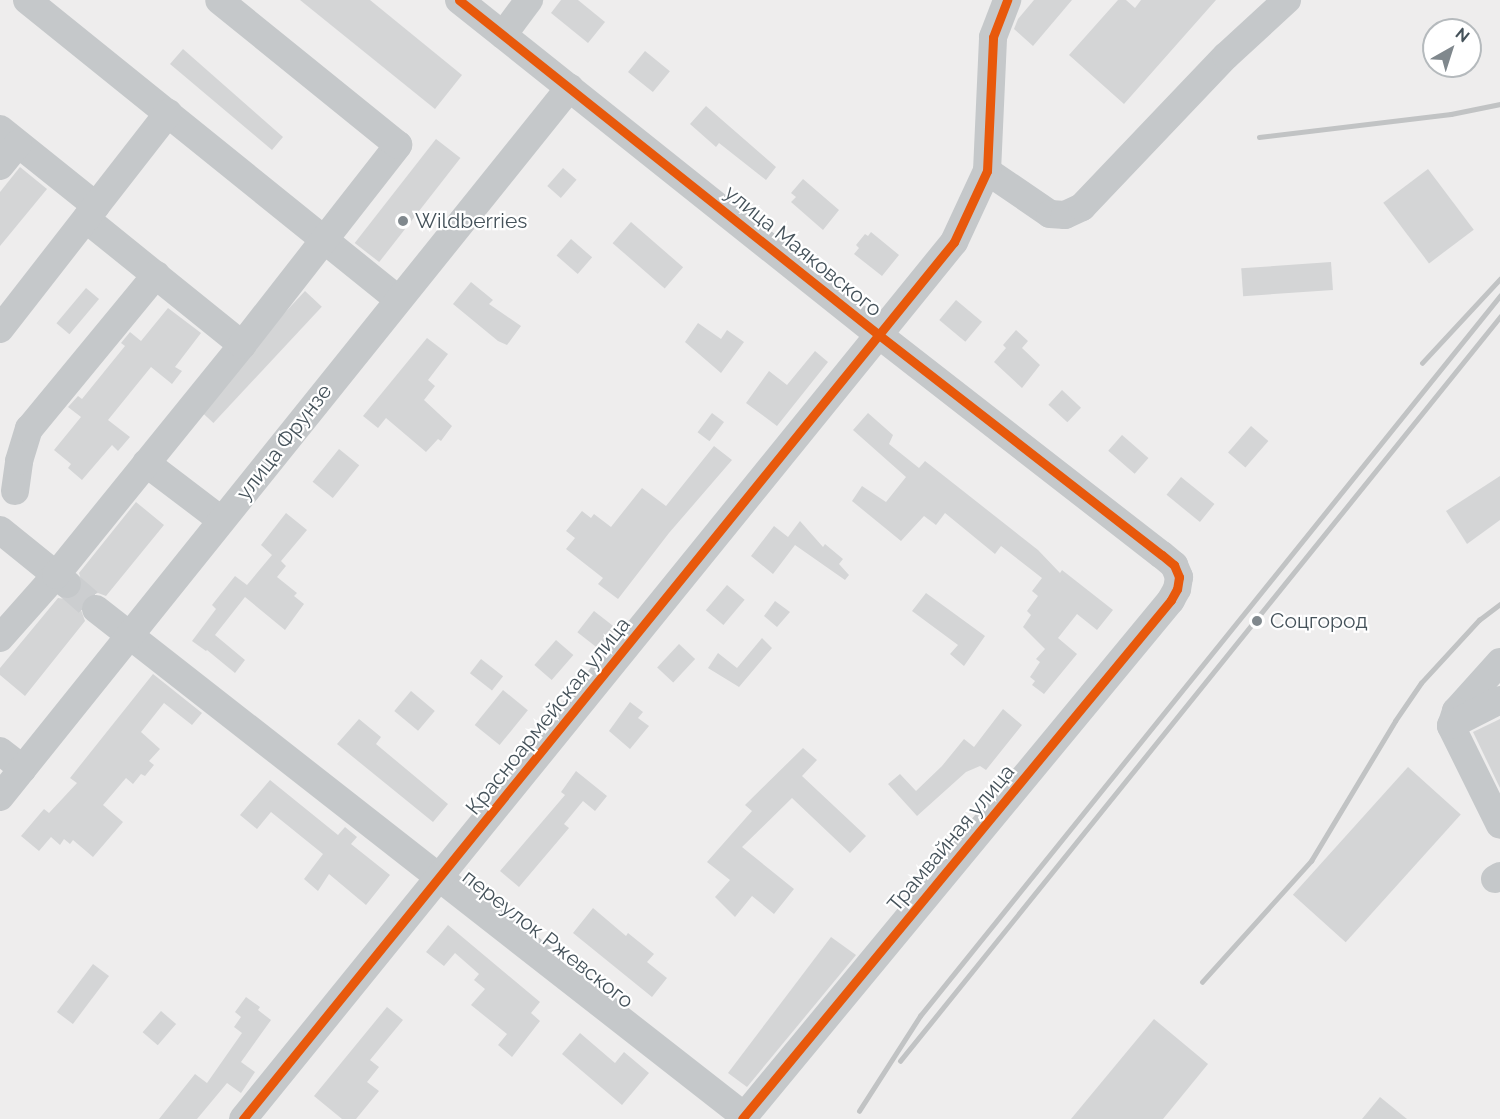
<!DOCTYPE html>
<html>
<head>
<meta charset="utf-8">
<style>
	body { margin:0 }
	#map { position:relative; width:1500px; height:1119px; overflow:hidden; background:#eeeded; font-family:Raleway,sans-serif }
	div>[style] { position:absolute }
	.building>* { inset:0; background:#d4d5d6; transform-origin:0 0 }
	.minor-tunnel>* { height:28px; margin-top:-14px; transform-origin:0; background:repeating-linear-gradient(90deg,#ccced0 0 28px,transparent 0 42px) }
	.minor>* { height:28px; margin:-14px; padding:0 14px; transform-origin:14px; border-radius:14px; background:#c5c8ca }
	.rail>* { height:4.5px; margin:-2.25px; padding:0 2.25px; transform-origin:2.25px; border-radius:2.25px; background:#c1c3c4 }
	.cycleway>* { height:9px; margin:-4.5px; padding:0 4.5px; transform-origin:4.5px; border-radius:4.5px; background:#e8590c }
	.dots>* { width:16px; height:16px; translate:-50% -50%; box-sizing:border-box; border:3px solid #fff; border-radius:50% }
	span { translate:-50% -50%; white-space:nowrap; text-align:center; line-height:1.15; -webkit-text-stroke:4.5px #fff; paint-order:stroke }
	.poi-label { font-size:21px; color:#45525a }
	.left { translate:0 -50%; text-align:left }
	.street-label { font-size:21px; color:#45525a }
	.north { position:absolute; left:1422px; top:18px; width:60px; height:60px; box-sizing:border-box; background:#fff; border:2px solid #b5babd; border-radius:50%; rotate:39deg; font-size:16px; font-weight:700; line-height:24px; text-align:center; color:#45525a }
	.north::after { content:''; display:block; margin:auto; width:21px; height:27px; background:#80888d; clip-path:polygon(50% 0,100% 100%,50% 72%,0 100%) }
</style>
</head>
<body>
<div id="map">
	<div class="building">
		<div style="clip-path:polygon(300px 0,370px 0,462px 75px,435px 109px)"></div>
		<div style="clip-path:polygon(561px 0,578px 0,605px 22px,588px 43px,551px 13px)"></div>
		<div style="clip-path:polygon(1034px 0,1072px 0,1033px 46px,1014px 29px,1018px 19px)"></div>
		<div style="clip-path:polygon(1118px 0,1126px 0,1135px 8px,1141px 0,1216px 0,1124px 104px,1069px 55px)"></div>
		<div style="clip-path:polygon(183px 49px,283px 137px,272px 150px,170px 64px)"></div>
		<div style="left:645px;top:51px;width:32px;height:27px;rotate:39deg"></div>
		<div style="clip-path:polygon(706px 106px,776px 167px,766px 180px,719px 143px,716px 147px,690px 124px)"></div>
		<div style="left:436px;top:139px;width:31px;height:132px;rotate:38deg"></div>
		<div style="clip-path:polygon(20px 167px,47px 189px,0 246px,0 192px)"></div>
		<div style="left:563px;top:168px;width:18px;height:24px;rotate:41deg"></div>
		<div style="left:1428px;top:169px;width:76px;height:56px;rotate:53deg"></div>
		<div style="clip-path:polygon(803px 179px,839px 210px,823px 230px,791px 202px,796px 197px,791px 193px)"></div>
		<div style="left:631px;top:222px;width:69px;height:28px;rotate:41deg"></div>
		<div style="clip-path:polygon(871px 232px,899px 255px,882px 276px,854px 254px,859px 248px,856px 245px,865px 234px,868px 236px)"></div>
		<div style="left:571px;top:239px;width:28px;height:22px;rotate:41deg"></div>
		<div style="left:1331px;top:262px;width:28px;height:90px;rotate:86deg"></div>
		<div style="clip-path:polygon(471px 282px,493px 300px,489px 304px,521px 326px,507px 345px,498px 341px,453px 304px)"></div>
		<div style="left:86px;top:288px;width:17px;height:46px;rotate:40deg"></div>
		<div style="left:305px;top:291px;width:23px;height:159px;rotate:43deg"></div>
		<div style="left:956px;top:300px;width:34px;height:26px;rotate:40deg"></div>
		<div style="clip-path:polygon(168px 308px,201px 333px,175px 367px,182px 371px,172px 384px,151px 367px,108px 420px,130px 437px,118px 451px,112px 445px,82px 480px,68px 468px,71px 464px,54px 450px,81px 417px,68px 407px,78px 396px,82px 399px,125px 346px,121px 343px,130px 332px,141px 341px)"></div>
		<div style="clip-path:polygon(698px 323px,721px 339px,727px 330px,744px 342px,721px 373px,685px 342px)"></div>
		<div style="clip-path:polygon(1016px 330px,1028px 341px,1022px 348px,1040px 365px,1022px 388px,994px 362px,1006px 348px,1003px 345px)"></div>
		<div style="clip-path:polygon(427px 338px,448px 354px,428px 380px,435px 386px,424px 400px,452px 426px,441px 441px,438px 439px,426px 452px,386px 418px,378px 428px,363px 416px)"></div>
		<div style="clip-path:polygon(815px 351px,828px 362px,777px 426px,746px 403px,769px 371px,787px 385px)"></div>
		<div style="left:1062px;top:390px;width:26px;height:20px;rotate:43deg"></div>
		<div style="left:712px;top:413px;width:15px;height:24px;rotate:37deg"></div>
		<div style="clip-path:polygon(868px 413px,893px 435px,889px 444px,919px 468px,925px 461px,1038px 550px,1060px 573px,1062px 570px,1113px 610px,1097px 630px,1077px 614px,1058px 638px,1077px 654px,1044px 694px,1032px 685px,1035px 681px,1030px 677px,1040px 662px,1036px 659px,1045px 649px,1023px 627px,1031px 615px,1027px 611px,1038px 596px,1032px 591px,1042px 578px,1001px 546px,995px 554px,945px 513px,936px 525px,924px 516px,901px 541px,852px 501px,862px 486px,886px 502px,906px 477px,853px 430px)"></div>
		<div style="left:1251px;top:426px;width:23px;height:35px;rotate:41deg"></div>
		<div style="left:1122px;top:435px;width:35px;height:21px;rotate:41deg"></div>
		<div style="clip-path:polygon(714px 446px,732px 460px,669px 533px,618px 599px,598px 584px,603px 578px,566px 549px,575px 538px,566px 531px,582px 511px,591px 518px,594px 514px,611px 527px,642px 488px,666px 506px)"></div>
		<div style="left:339px;top:449px;width:26px;height:42px;rotate:39deg"></div>
		<div style="clip-path:polygon(1500px 476px,1500px 520px,1467px 544px,1446px 511px)"></div>
		<div style="left:1181px;top:477px;width:43px;height:23px;rotate:39deg"></div>
		<div style="clip-path:polygon(136px 502px,164px 525px,106px 596px,98px 593px,83px 598px,80px 607px,85px 621px,25px 696px,0 675px,0 668px,58px 598px,72px 600px,79px 595px,83px 586px,79px 573px)"></div>
		<div style="clip-path:polygon(286px 513px,307px 530px,281px 561px,286px 566px,277px 577px,297px 593px,294px 596px,304px 604px,285px 630px,245px 597px,215px 635px,245px 660px,235px 673px,207px 650px,206px 651px,192px 641px,216px 609px,212px 605px,235px 576px,247px 585px,272px 555px,261px 545px)"></div>
		<div style="clip-path:polygon(800px 521px,823px 547px,825px 544px,843px 559px,839px 564px,849px 575px,845px 580px,795px 545px,773px 574px,751px 556px,774px 526px,788px 537px)"></div>
		<div style="left:727px;top:585px;width:23px;height:33px;rotate:40deg"></div>
		<div style="clip-path:polygon(926px 593px,985px 636px,964px 666px,950px 654px,958px 645px,912px 611px)"></div>
		<div style="clip-path:polygon(775px 601px,790px 612px,777px 627px,764px 616px)"></div>
		<div style="left:594px;top:611px;width:28px;height:27px;rotate:38deg"></div>
		<div style="clip-path:polygon(762px 638px,772px 648px,739px 687px,708px 668px,718px 653px,737px 668px)"></div>
		<div style="left:556px;top:640px;width:23px;height:33px;rotate:41deg"></div>
		<div style="left:679px;top:644px;width:22px;height:32px;rotate:43deg"></div>
		<div style="left:481px;top:659px;width:28px;height:18px;rotate:38deg"></div>
		<div style="clip-path:polygon(153px 674px,202px 713px,192px 725px,164px 703px,141px 732px,160px 749px,149px 761px,154px 765px,145px 776px,141px 774px,133px 784px,126px 778px,103px 805px,123px 822px,93px 857px,73px 840px,70px 844px,64px 839px,60px 845px,51px 837px,39px 851px,21px 836px,44px 809px,49px 813px,77px 783px,70px 778px)"></div>
		<div style="left:503px;top:690px;width:32px;height:45px;rotate:39deg"></div>
		<div style="left:411px;top:691px;width:31px;height:26px;rotate:40deg"></div>
		<div style="clip-path:polygon(630px 702px,643px 712px,638px 718px,649px 726px,630px 749px,609px 731px)"></div>
		<div style="clip-path:polygon(1003px 709px,1022px 725px,986px 770px,980px 766px,966px 772px,917px 816px,888px 784px,900px 774px,916px 791px,942px 766px,964px 739px,974px 747px)"></div>
		<div style="clip-path:polygon(359px 719px,381px 737px,376px 744px,448px 804px,433px 822px,337px 744px)"></div>
		<div style="clip-path:polygon(1500px 719px,1500px 788px,1473px 732px)"></div>
		<div style="clip-path:polygon(803px 748px,817px 760px,802px 776px,866px 836px,850px 853px,792px 798px,742px 847px,794px 889px,774px 914px,752px 896px,735px 917px,715px 897px,730px 880px,707px 862px,752px 811px,745px 805px)"></div>
		<div style="left:1408px;top:767px;width:71px;height:172px;rotate:42deg"></div>
		<div style="clip-path:polygon(576px 771px,607px 796px,595px 811px,583px 801px,564px 824px,569px 828px,519px 887px,500px 871px,565px 795px,561px 792px)"></div>
		<div style="clip-path:polygon(270px 780px,338px 835px,345px 827px,357px 837px,351px 844px,390px 875px,366px 905px,329px 874px,318px 891px,304px 879px,323px 854px,271px 812px,257px 829px,240px 815px)"></div>
		<div style="clip-path:polygon(593px 908px,626px 936px,628px 933px,654px 954px,647px 962px,667px 978px,652px 997px,573px 933px)"></div>
		<div style="clip-path:polygon(448px 925px,540px 1002px,531px 1013px,540px 1021px,512px 1057px,498px 1045px,507px 1034px,471px 1005px,485px 989px,474px 980px,479px 974px,455px 953px,444px 966px,426px 952px)"></div>
		<div style="clip-path:polygon(831px 937px,856px 955px,747px 1087px,728px 1073px)"></div>
		<div style="left:93px;top:964px;width:20px;height:60px;rotate:37deg"></div>
		<div style="clip-path:polygon(246px 997px,260px 1007px,258px 1010px,271px 1020px,241px 1062px,255px 1072px,241px 1093px,227px 1083px,197px 1119px,159px 1119px,195px 1074px,207px 1083px,242px 1033px,234px 1027px,241px 1017px,235px 1012px)"></div>
		<div style="clip-path:polygon(387px 1007px,403px 1020px,370px 1060px,379px 1067px,367px 1082px,379px 1091px,356px 1119px,342px 1119px,314px 1096px)"></div>
		<div style="left:161px;top:1011px;width:20px;height:28px;rotate:41deg"></div>
		<div style="clip-path:polygon(1154px 1019px,1208px 1064px,1163px 1119px,1071px 1119px)"></div>
		<div style="clip-path:polygon(580px 1033px,615px 1063px,624px 1052px,649px 1073px,622px 1105px,562px 1054px)"></div>
		<div style="clip-path:polygon(1380px 1097px,1407px 1119px,1362px 1119px)"></div>
	</div>
	<div class="minor-tunnel">
		<div style="left:67px;top:584px;width:38px;rotate:41deg"></div>
	</div>
	<div class="minor">
		<div style="left:27px;top:0;width:476px;rotate:38.9deg"></div>
		<div style="left:459px;top:0;width:537px;rotate:38.58deg"></div>
		<div style="left:879px;top:335px;width:358px;rotate:37.9deg"></div>
		<div style="left:1162px;top:555px;width:16px;rotate:40deg"></div>
		<div style="left:1174px;top:565px;width:13px;rotate:67deg"></div>
		<div style="left:1179px;top:577px;width:12px;rotate:99deg"></div>
		<div style="left:1177px;top:589px;width:13px;rotate:119deg"></div>
		<div style="left:1171px;top:600px;width:673px;rotate:129.58deg"></div>
		<div style="left:503px;top:35px;width:44px;rotate:-53.4deg"></div>
		<div style="left:0;top:129px;width:123px;rotate:38.7deg"></div>
		<div style="left:0;top:166px;width:28px;rotate:-51deg"></div>
		<div style="left:987px;top:171px;width:76px;rotate:34.3deg"></div>
		<div style="left:1050px;top:214px;width:15px;rotate:4deg"></div>
		<div style="left:1065px;top:215px;width:19px;rotate:-25deg"></div>
		<div style="left:1082px;top:207px;width:209px;rotate:-46.4deg"></div>
		<div style="left:1226px;top:56px;width:83px;rotate:-42.6deg"></div>
		<div style="left:86px;top:219px;width:201px;rotate:38.9deg"></div>
		<div style="left:0;top:329px;width:274px;rotate:-52.1deg"></div>
		<div style="left:146px;top:463px;width:94px;rotate:37.2deg"></div>
		<div style="left:15px;top:491px;width:30px;rotate:-82deg"></div>
		<div style="left:19px;top:461px;width:34px;rotate:-73deg"></div>
		<div style="left:29px;top:429px;width:200px;rotate:-50.5deg"></div>
		<div style="left:0;top:530px;width:86px;rotate:38.9deg"></div>
		<div style="left:96px;top:609px;width:823px;rotate:38.04deg"></div>
		<div style="left:0;top:638px;width:84px;rotate:-48.4deg"></div>
		<div style="left:56px;top:575px;width:296px;rotate:-51deg"></div>
		<div style="left:242px;top:345px;width:254px;rotate:-52deg"></div>
		<div style="left:398px;top:145px;width:230px;rotate:-141deg"></div>
		<div style="left:1500px;top:662px;width:66px;rotate:131.9deg"></div>
		<div style="left:1456px;top:711px;width:16px;rotate:108deg"></div>
		<div style="left:1451px;top:726px;width:110px;rotate:63.7deg"></div>
		<div style="left:1451px;top:725px;width:55px;rotate:-27deg"></div>
		<div style="left:0;top:751px;width:29px;rotate:38deg"></div>
		<div style="left:0;top:797px;width:910px;rotate:-51.24deg"></div>
		<div style="left:1495px;top:879px;width:6px;rotate:-31deg"></div>
		<div style="left:243px;top:1119px;width:1129px;rotate:-50.97deg"></div>
		<div style="left:954px;top:242px;width:78px;rotate:-65.1deg"></div>
		<div style="left:987px;top:171px;width:134px;rotate:-87.4deg"></div>
		<div style="left:993px;top:37px;width:40px;rotate:-69deg"></div>
	</div>
	<div class="rail">
		<div style="left:1259px;top:137px;width:193px;rotate:-6.8deg"></div>
		<div style="left:1451px;top:114px;width:50px;rotate:-11.5deg"></div>
		<div style="left:1422px;top:363px;width:115px;rotate:-47.1deg"></div>
		<div style="left:1202px;top:982px;width:163px;rotate:-48deg"></div>
		<div style="left:1311px;top:861px;width:163px;rotate:-59deg"></div>
		<div style="left:1395px;top:721px;width:46px;rotate:-55.6deg"></div>
		<div style="left:1421px;top:683px;width:86px;rotate:-47.4deg"></div>
		<div style="left:1479px;top:620px;width:26px;rotate:-37deg"></div>
		<div style="left:900px;top:1061px;width:956px;rotate:-51.12deg"></div>
		<div style="left:859px;top:1111px;width:113px;rotate:-57.3deg"></div>
		<div style="left:920px;top:1016px;width:925px;rotate:-51.15deg"></div>
	</div>
	<div class="cycleway">
		<div style="left:459px;top:0;width:537px;rotate:38.58deg"></div>
		<div style="left:879px;top:335px;width:358px;rotate:37.9deg"></div>
		<div style="left:1162px;top:555px;width:16px;rotate:40deg"></div>
		<div style="left:1174px;top:565px;width:13px;rotate:67deg"></div>
		<div style="left:1179px;top:577px;width:12px;rotate:99deg"></div>
		<div style="left:1177px;top:589px;width:13px;rotate:119deg"></div>
		<div style="left:1171px;top:600px;width:673px;rotate:129.58deg"></div>
		<div style="left:243px;top:1119px;width:1129px;rotate:-50.97deg"></div>
		<div style="left:954px;top:242px;width:78px;rotate:-65.1deg"></div>
		<div style="left:987px;top:171px;width:134px;rotate:-87.4deg"></div>
		<div style="left:993px;top:37px;width:40px;rotate:-69deg"></div>
	</div>
	<div class="dots">
		<div style="left:403px;top:221px;background:#80888d"></div>
		<div style="left:1257px;top:621px;background:#80888d"></div>
	</div>
	<div class="poi-label">
		<span class="left" style="left:415px;top:221px">Wildberries</span>
		<span class="left" style="left:1270px;top:621px">Соцгород</span>
	</div>
	<div class="street-label">
		<span style="left:803px;top:251px;rotate:39deg">улица Маяковского</span>
		<span style="left:284px;top:442px;rotate:-52deg">улица Фрунзе</span>
		<span style="left:548px;top:716px;rotate:-51deg">Красноармейская улица</span>
		<span style="left:951px;top:838px;rotate:-50deg">Трамвайная улица</span>
		<span style="left:548px;top:939px;rotate:38deg">переулок Ржевского</span>
	</div>
	<div class="north">N</div>
</div>
</body>
</html>
